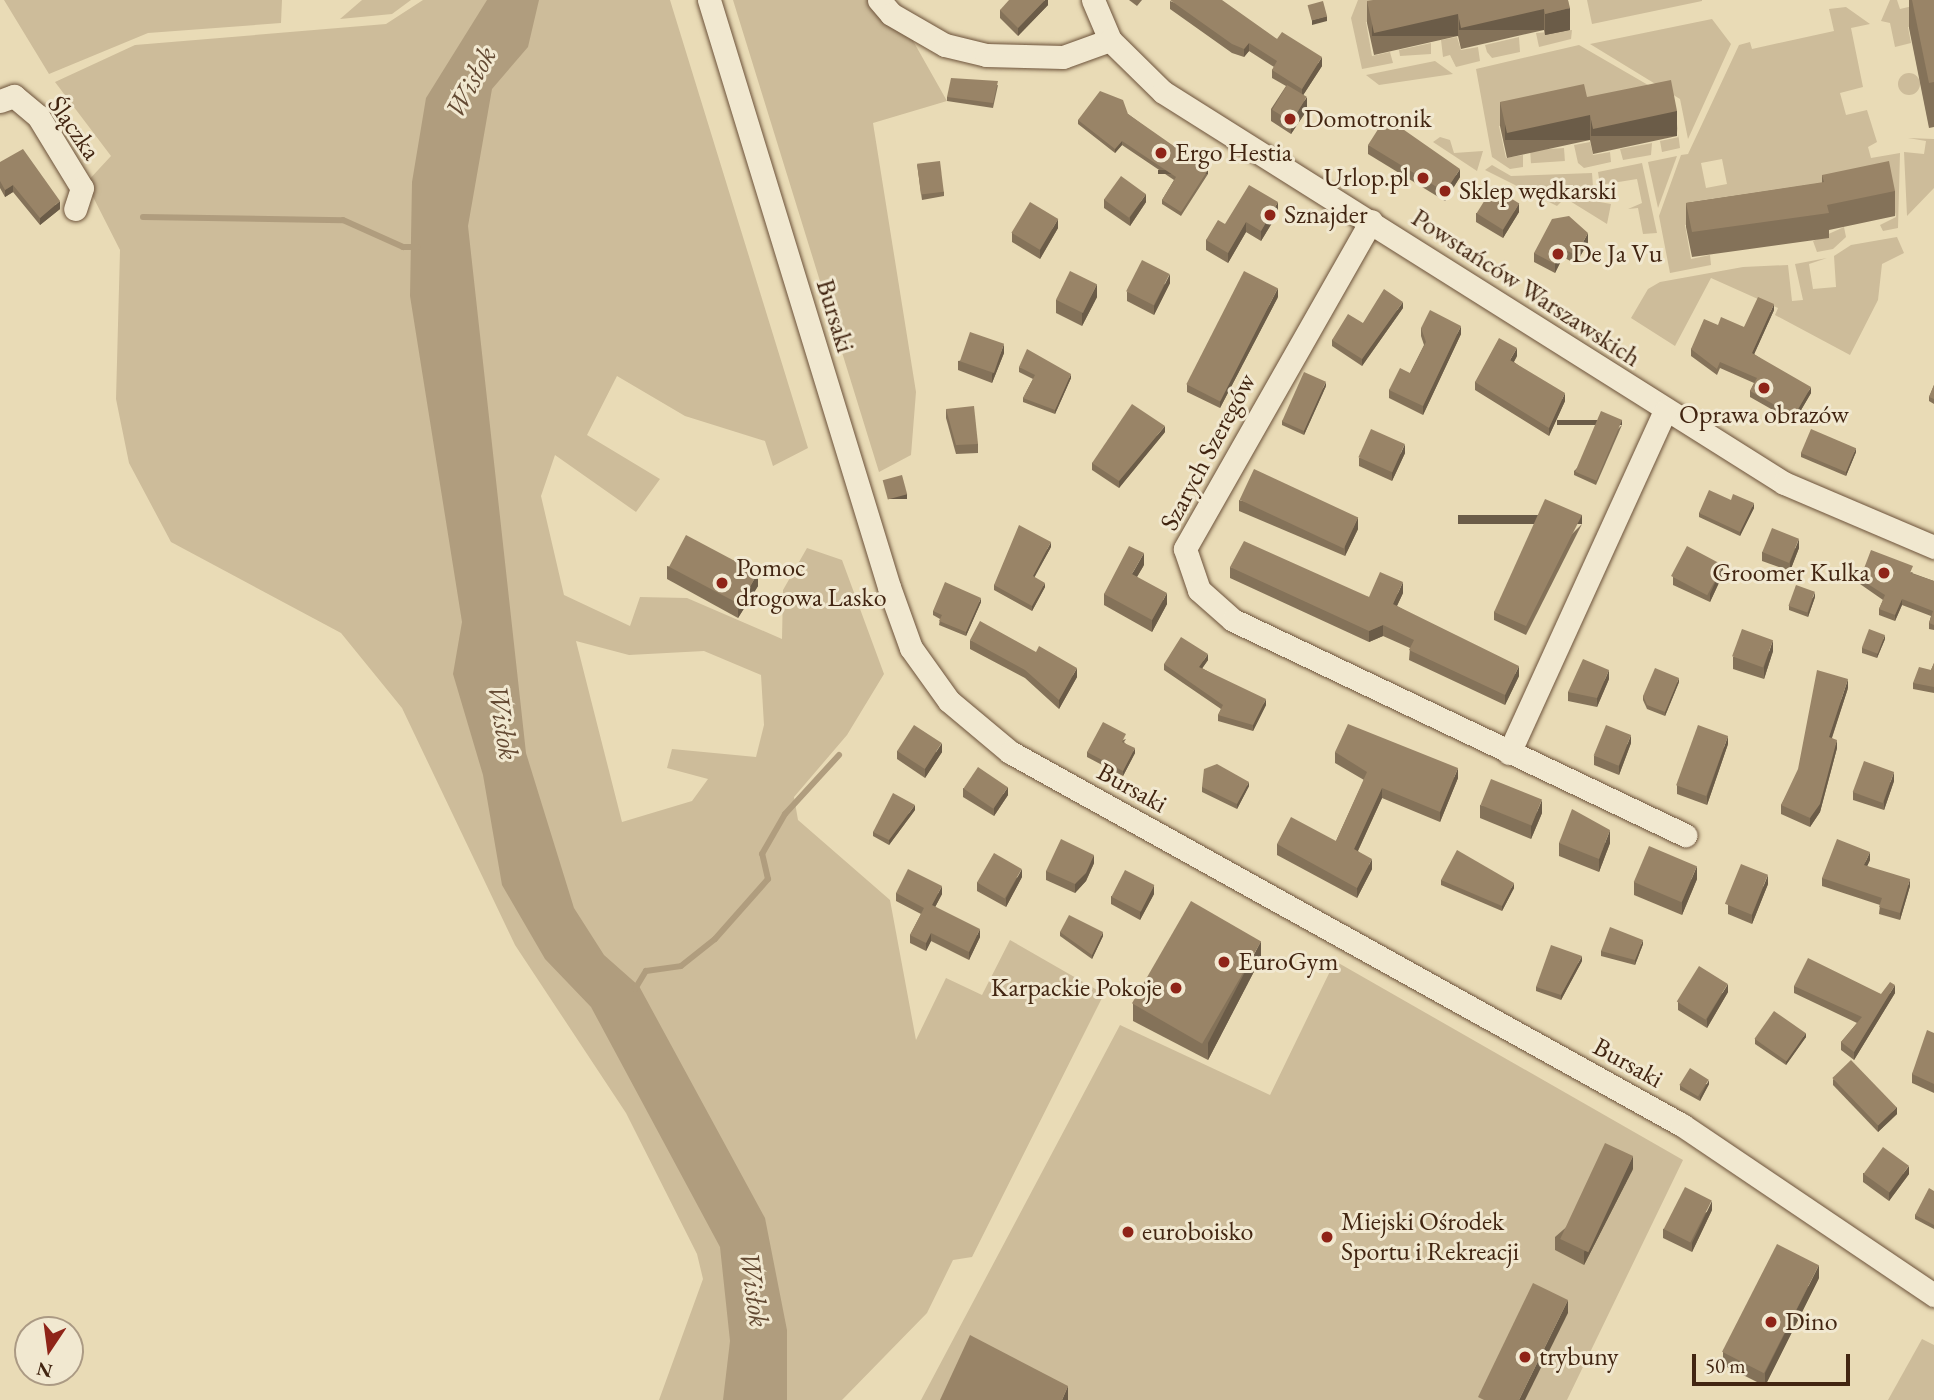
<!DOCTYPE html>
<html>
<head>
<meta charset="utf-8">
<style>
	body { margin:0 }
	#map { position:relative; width:1934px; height:1400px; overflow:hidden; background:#e9dbb6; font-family:"EB Garamond",serif }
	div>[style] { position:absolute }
	.green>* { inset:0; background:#cdbc9a; transform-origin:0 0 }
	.round { border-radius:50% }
	.water>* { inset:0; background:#b09d7e }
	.stream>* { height:6px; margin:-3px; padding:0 3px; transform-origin:3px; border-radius:3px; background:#b09d7e }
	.roads { filter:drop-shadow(0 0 2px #6c523a) drop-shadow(0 0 2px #6c523a) }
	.minor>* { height:23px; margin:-11.5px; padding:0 11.5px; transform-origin:11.5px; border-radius:11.5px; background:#f1e8d0 }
	.wall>* { inset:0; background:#847259 }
	.shaded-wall>* { inset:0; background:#6b5c48; transform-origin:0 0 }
	.building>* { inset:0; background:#998467; transform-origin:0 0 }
	.dots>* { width:19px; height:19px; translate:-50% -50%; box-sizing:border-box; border:4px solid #f1e8d0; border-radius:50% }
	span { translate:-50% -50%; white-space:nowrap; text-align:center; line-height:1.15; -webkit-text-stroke:6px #f1e8d0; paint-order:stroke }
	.poi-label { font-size:26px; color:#422511 }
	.left { translate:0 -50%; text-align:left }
	.right { translate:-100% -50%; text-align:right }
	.street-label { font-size:26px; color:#422511 }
	.water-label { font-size:28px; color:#634932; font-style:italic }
	.north { position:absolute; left:14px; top:1316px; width:70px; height:70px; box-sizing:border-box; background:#f1e8d0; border:2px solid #ab9a84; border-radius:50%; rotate:193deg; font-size:19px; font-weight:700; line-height:28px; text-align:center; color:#422511 }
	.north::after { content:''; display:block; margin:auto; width:24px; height:32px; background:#8f2418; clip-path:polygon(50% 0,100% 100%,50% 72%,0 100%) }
	.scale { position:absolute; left:1692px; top:1354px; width:158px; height:32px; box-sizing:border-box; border:4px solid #422511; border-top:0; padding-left:9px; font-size:21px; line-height:24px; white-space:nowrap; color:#422511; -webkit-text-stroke:5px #f1e8d0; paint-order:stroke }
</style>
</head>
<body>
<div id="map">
	<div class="green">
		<div style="clip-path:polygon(4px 0,282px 0,281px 23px,148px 33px,49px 74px)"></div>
		<div style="clip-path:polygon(362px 0,411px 0,392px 14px,340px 19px)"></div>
		<div style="clip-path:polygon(evenodd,423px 0,670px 0,808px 448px,773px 466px,765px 441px,685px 416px,617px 376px,587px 435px,660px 479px,636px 512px,555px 455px,541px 496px,564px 595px,630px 626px,640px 597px,687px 598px,782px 639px,783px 590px,807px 548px,842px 560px,884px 674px,847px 735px,794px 797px,798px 820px,890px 900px,916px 1040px,946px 978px,982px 995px,1010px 940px,1104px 994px,972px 1257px,953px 1260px,927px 1313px,842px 1400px,659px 1400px,703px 1279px,697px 1254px,626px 1113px,515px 945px,402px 708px,341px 633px,171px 542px,129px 463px,116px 399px,120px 250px,86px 183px,111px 156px,55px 82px,135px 45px,386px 24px,423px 0,576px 641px,629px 655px,704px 651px,761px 675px,764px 725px,756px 757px,672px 749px,667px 768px,708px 779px,692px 801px,622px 822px,576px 641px)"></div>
		<div style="clip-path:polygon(733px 0,890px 0,947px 101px,873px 123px,916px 392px,911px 455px,879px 472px)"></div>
		<div style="clip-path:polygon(1358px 0,1511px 0,1451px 1px,1366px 22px,1372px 56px,1390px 52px,1393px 63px,1362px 69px,1351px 18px)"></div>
		<div style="clip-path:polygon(1587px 0,1702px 0,1702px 1px,1592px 24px)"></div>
		<div style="clip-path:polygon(1890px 0,1897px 0,1900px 9px,1934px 1px,1934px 22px,1908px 27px,1911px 43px,1895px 47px,1890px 23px,1881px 21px)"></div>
		<div style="clip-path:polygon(evenodd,1846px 7px,1870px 24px,1851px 28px,1863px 87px,1840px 93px,1846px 115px,1867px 110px,1877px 142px,1868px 147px,1871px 158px,1900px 153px,1898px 228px,1883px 231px,1880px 225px,1896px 217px,1889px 183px,1685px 225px,1691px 259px,1710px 255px,1711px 265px,1670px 273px,1659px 216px,1681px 155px,1688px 154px,1739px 45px,1750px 42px,1752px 49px,1834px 31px,1829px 9px,1846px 7px,1722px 159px,1727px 184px,1706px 188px,1701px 163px,1722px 159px)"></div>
		<div style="clip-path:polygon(1712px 19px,1731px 44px,1688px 139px,1680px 99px,1590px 44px)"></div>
		<div style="clip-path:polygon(1572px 30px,1571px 39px,1539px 47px,1536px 33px)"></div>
		<div style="clip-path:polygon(1457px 37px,1461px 50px,1478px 47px,1480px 61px,1456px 67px,1450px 55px,1443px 57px,1441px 40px)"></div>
		<div style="clip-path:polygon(1519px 37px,1520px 52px,1492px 58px,1487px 52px,1485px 45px)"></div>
		<div style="clip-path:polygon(1431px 43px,1431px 54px,1400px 56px,1399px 50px)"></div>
		<div style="clip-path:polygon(1579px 45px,1674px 100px,1680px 148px,1662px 152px,1660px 141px,1679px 137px,1671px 103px,1584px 107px,1499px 126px,1506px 158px,1523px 155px,1523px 167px,1510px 169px,1492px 157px,1476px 69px)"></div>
		<div style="clip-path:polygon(1435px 61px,1453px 74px,1379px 85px,1366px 75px)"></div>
		<div class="round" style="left:1898px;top:73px;width:22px;height:22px"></div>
		<div style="clip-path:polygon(1440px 137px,1450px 140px,1454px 153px,1483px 151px,1477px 171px,1433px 142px)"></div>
		<div style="clip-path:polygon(1908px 138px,1934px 139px,1934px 188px,1907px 216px,1904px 152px,1924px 154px,1926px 141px)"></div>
		<div style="clip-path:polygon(1590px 142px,1593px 155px,1610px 152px,1611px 162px,1584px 168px,1578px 163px,1574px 145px)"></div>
		<div style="clip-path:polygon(1652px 143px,1651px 155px,1623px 160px,1620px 149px)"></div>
		<div style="left:1564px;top:148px;width:13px;height:34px;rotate:86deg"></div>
		<div style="clip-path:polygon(1677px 156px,1658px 208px,1648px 162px)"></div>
		<div style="clip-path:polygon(1642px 163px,1657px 233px,1643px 234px,1638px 208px,1628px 209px,1642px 203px,1637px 179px,1600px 185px,1598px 172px)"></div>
		<div style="clip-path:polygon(1492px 165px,1511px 176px,1592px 173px,1594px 201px,1611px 204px,1607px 224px,1565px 198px,1557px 206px,1485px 170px)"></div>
		<div style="clip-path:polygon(1844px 227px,1846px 237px,1833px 249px,1817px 252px,1813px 241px)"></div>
		<div style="clip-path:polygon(1897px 237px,1904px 253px,1882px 264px,1878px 300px,1850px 355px,1775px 315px,1778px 308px,1711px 278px,1675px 346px,1631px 318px,1648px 289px,1660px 282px,1743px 267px,1788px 265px,1792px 301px,1803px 300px,1795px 264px,1827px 258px,1809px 264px,1813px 289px,1836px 287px,1834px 256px,1851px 245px)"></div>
		<div style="clip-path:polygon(1335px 961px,1683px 1160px,1567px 1400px,921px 1400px,1120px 1025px,1270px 1095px)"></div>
		<div style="clip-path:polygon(1922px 1339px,1934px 1345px,1934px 1400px,1888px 1400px)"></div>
	</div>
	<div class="water">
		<div style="clip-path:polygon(487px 0,539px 0,528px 47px,492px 89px,468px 226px,526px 753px,574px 908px,604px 955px,639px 986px,765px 1218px,787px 1330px,787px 1400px,723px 1400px,730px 1341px,720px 1247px,591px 1007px,545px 959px,502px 885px,483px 775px,453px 674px,462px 622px,410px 296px,412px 182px,426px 98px)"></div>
	</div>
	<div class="stream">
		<div style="left:143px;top:217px;width:200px;rotate:0.9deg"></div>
		<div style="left:343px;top:220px;width:66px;rotate:24.2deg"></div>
		<div style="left:403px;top:247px;width:15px"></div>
		<div style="left:635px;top:989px;width:21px;rotate:-59deg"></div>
		<div style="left:646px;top:971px;width:35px;rotate:-8deg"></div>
		<div style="left:681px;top:966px;width:43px;rotate:-38.5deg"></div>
		<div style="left:715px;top:939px;width:80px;rotate:-48.5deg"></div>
		<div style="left:768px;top:879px;width:26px;rotate:-103deg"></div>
		<div style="left:762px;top:854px;width:46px;rotate:-60.1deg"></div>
		<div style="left:785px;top:814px;width:80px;rotate:-47.5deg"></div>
	</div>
	<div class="roads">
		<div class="minor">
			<div style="left:709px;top:0;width:614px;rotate:72.95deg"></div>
			<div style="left:889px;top:587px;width:65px;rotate:70.2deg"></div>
			<div style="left:911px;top:648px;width:65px;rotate:54.4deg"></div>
			<div style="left:949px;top:701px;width:80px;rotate:39.9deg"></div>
			<div style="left:1010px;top:752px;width:769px;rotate:29.03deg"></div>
			<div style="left:1682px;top:1125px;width:304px;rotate:34deg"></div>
			<div style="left:879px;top:0;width:18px;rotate:49deg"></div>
			<div style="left:891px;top:14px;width:62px;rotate:29.9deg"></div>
			<div style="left:945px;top:45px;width:42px;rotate:13.7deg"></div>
			<div style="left:986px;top:55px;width:77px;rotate:1.5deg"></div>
			<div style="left:1063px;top:57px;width:50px;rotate:-19.9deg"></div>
			<div style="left:1093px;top:0;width:43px;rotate:67deg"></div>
			<div style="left:1110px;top:40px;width:74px;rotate:44.5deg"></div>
			<div style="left:1163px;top:92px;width:734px;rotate:32.2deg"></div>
			<div style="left:1784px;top:483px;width:163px;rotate:23.1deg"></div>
			<div style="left:0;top:101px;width:15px;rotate:-20deg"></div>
			<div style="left:14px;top:96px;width:31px;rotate:40deg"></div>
			<div style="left:38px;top:116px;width:84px;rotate:58.6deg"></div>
			<div style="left:82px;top:188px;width:22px;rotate:108deg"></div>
			<div style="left:1371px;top:221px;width:377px;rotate:119.6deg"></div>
			<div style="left:1185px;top:549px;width:43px;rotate:71.1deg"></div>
			<div style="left:1199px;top:590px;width:45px;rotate:41.4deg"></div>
			<div style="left:1233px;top:620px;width:501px;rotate:25.44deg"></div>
			<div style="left:1509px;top:753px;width:376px;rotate:-65.5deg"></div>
		</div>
	</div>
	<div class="wall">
		<div style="clip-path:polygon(1048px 0,1048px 5px,1018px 36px,1000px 18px,1000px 10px)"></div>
		<div style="clip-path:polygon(1129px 0,1142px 0,1137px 6px)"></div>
		<div style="clip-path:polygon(1568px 0,1570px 30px,1545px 35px,1544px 30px,1461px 49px,1458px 36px,1374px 55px,1367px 23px,1367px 1px)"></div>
		<div style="clip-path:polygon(1909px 0,1934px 0,1934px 127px,1929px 128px,1909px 28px)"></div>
		<div style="clip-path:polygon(1170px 1px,1277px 39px,1322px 66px,1303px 95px,1307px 110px,1291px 134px,1271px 121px,1271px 109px,1286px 86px,1272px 78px,1272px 70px,1274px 67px,1249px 51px,1244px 57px,1232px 53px,1170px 9px)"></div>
		<div style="clip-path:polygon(998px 85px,993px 108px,947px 101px,947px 97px)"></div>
		<div style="clip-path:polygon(1587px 97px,1677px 136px,1593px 154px,1590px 140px,1507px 158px,1500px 126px,1500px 102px)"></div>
		<div style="clip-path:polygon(1128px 114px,1208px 174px,1181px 216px,1162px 204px,1162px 200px,1174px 180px,1122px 145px,1115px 153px,1078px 124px,1078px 120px)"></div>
		<div style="clip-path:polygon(1368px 145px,1460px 177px,1445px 201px,1368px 154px)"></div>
		<div style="clip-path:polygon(0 162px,60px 209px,40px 225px,13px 192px,5px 197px,0 188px)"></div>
		<div style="clip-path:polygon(917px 164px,944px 192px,944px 196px,922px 200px)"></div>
		<div style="clip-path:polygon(1822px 175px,1895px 191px,1895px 216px,1829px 230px,1829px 238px,1692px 257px,1686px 227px,1686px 203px,1822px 183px)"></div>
		<div style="clip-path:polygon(1104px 199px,1146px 202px,1130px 226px,1104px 208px)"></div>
		<div style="clip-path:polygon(1519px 212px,1503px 238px,1476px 222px,1476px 213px)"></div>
		<div style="clip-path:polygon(1278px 213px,1261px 241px,1246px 232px,1228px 263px,1206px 250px,1206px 240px,1225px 224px)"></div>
		<div style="clip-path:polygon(1058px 228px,1040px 259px,1012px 242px,1012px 233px)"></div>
		<div style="clip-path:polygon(1588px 242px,1576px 264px,1563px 257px,1555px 273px,1534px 262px,1534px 253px)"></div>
		<div style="clip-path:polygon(1170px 283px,1154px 315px,1127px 301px,1127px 292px)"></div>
		<div style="clip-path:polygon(1097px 297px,1082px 326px,1056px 313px,1056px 300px)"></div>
		<div style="clip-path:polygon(1278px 297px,1220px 408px,1187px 392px,1187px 384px)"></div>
		<div style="clip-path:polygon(1403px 308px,1362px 366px,1332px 346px,1332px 340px,1363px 323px)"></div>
		<div style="clip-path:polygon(1774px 310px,1754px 354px,1811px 393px,1794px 422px,1750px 397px,1750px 391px,1754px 383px,1720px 368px,1717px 375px,1691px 356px,1691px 349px,1718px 325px,1744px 327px)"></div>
		<div style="clip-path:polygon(1421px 328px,1461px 334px,1423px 415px,1389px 398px,1389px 390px,1410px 373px,1424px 345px,1421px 336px)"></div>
		<div style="clip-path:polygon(1004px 353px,992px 383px,958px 370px,958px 361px)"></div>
		<div style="clip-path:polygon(1517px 356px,1514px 362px,1565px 401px,1549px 436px,1475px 390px,1475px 382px)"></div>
		<div style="clip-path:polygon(1019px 367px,1071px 378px,1055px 414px,1023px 402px,1023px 398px,1033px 379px,1019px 372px)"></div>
		<div style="clip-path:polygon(1934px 385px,1934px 404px,1929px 401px,1929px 397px)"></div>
		<div style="clip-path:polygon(1326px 386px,1304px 435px,1282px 425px,1282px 421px)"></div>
		<div style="clip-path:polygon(946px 409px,978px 444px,978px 453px,956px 454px,946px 418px)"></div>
		<div style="clip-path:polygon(1622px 425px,1596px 485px,1574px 475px,1574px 471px)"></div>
		<div style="clip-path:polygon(1165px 432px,1119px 488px,1092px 470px,1092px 463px)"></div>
		<div style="clip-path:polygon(1856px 452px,1846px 476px,1801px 457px,1801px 453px)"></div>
		<div style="clip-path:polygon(1405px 453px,1392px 481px,1359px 466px,1359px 458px)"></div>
		<div style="clip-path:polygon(1239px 500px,1358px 529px,1345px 556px,1239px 511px)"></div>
		<div style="clip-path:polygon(1731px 500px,1754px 508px,1740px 536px,1699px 517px,1699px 513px)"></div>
		<div style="clip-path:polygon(1582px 524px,1526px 635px,1494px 620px,1494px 612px)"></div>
		<div style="clip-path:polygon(1051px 547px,1034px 577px,1045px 587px,1032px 611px,994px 590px,994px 585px)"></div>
		<div style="clip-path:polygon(1799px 548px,1790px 571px,1762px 561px,1762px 552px)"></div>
		<div style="clip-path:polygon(1144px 565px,1137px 577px,1167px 604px,1152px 632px,1104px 605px,1104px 594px)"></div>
		<div style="clip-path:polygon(667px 566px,758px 586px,738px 618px,667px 579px)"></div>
		<div style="clip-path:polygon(1230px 567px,1369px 597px,1403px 593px,1397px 606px,1519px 676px,1505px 705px,1409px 660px,1410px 648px,1383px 636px,1369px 642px,1230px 578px)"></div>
		<div style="clip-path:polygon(1913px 572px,1912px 573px,1934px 581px,1934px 630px,1929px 629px,1929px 623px,1931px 616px,1902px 605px,1895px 621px,1879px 615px,1879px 609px,1883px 600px,1860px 584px,1860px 579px)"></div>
		<div style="clip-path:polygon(1723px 574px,1710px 602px,1673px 585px,1673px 577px)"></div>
		<div style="clip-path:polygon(1815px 597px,1808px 617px,1789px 610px,1789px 606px)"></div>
		<div style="clip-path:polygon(981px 602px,966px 636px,939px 625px,940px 619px,933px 615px,933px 611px)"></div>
		<div style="clip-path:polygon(1885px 639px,1877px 658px,1862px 653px,1862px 648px)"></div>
		<div style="clip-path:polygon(970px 640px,1077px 677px,1059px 709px,1025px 678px,970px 649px)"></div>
		<div style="clip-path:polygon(1773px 651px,1764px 679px,1733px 669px,1733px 657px)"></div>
		<div style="clip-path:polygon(1208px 660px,1202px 668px,1266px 705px,1253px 731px,1218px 721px,1218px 715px,1221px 709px,1164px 670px,1164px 664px)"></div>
		<div style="clip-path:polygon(1934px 663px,1934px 693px,1913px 689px,1913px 683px,1931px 670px)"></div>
		<div style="clip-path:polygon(1609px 679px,1597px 707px,1568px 701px,1568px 692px)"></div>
		<div style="clip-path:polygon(1679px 682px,1665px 716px,1647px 709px,1643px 700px,1643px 696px)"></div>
		<div style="clip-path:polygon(1848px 688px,1832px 738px,1837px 748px,1820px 812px,1810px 827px,1781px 814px,1781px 805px)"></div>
		<div style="clip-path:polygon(1126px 739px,1124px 742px,1135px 753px,1123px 776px,1087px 757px,1087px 752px)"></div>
		<div style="clip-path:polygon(1631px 743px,1619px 775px,1594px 765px,1594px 756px)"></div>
		<div style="clip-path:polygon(1728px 744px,1707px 805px,1677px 794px,1677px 785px)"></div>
		<div style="clip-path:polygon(897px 751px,942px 752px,925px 778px,897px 759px)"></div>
		<div style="clip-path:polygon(1335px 752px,1458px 778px,1440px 822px,1382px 798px,1358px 851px,1372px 869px,1357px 898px,1277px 855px,1277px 844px,1336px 841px,1364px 780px,1335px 763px)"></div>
		<div style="clip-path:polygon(1894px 781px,1884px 810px,1853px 800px,1853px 792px)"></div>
		<div style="clip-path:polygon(1249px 786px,1237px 809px,1202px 792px,1202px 787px)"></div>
		<div style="clip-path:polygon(963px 788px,1008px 795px,994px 816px,963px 797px)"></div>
		<div style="clip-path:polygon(1480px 805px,1542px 813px,1531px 839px,1480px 818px)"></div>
		<div style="clip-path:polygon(915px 810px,889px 845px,873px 836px,873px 832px)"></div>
		<div style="clip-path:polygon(1559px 843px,1610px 843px,1599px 872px,1559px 856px)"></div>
		<div style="clip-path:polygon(1870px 860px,1867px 866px,1910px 886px,1900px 920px,1879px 914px,1880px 905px,1822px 886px,1822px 878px)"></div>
		<div style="clip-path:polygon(1094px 863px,1086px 881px,1075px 893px,1046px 880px,1046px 871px)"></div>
		<div style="clip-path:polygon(1022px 877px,1006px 907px,977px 891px,977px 882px)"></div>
		<div style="clip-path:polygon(1697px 879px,1682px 915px,1634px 895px,1634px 882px)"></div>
		<div style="clip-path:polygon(1441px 880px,1514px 888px,1502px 911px,1441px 885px)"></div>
		<div style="clip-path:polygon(1768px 884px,1752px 924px,1728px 914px,1728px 905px)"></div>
		<div style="clip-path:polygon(896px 893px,942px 894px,935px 907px,980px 937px,969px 960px,931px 941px,926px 951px,910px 943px,910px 935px,921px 914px,896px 901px)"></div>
		<div style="clip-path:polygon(1154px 894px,1140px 920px,1111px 904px,1111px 896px)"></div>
		<div style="clip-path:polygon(1060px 932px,1103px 936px,1092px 959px,1060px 936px)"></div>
		<div style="clip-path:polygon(1643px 944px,1635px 965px,1601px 956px,1601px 951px)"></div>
		<div style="clip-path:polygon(1261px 958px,1208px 1060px,1133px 1021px,1133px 1004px)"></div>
		<div style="clip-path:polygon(1582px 961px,1561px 1000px,1536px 991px,1536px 987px)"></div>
		<div style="clip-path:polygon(1794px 986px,1881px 994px,1895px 993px,1854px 1060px,1841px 1050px,1841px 1042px,1857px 1023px,1794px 993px)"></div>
		<div style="clip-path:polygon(1728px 992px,1707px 1028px,1678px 1010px,1678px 1002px)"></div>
		<div style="clip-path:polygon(1934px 1033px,1934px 1093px,1912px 1083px,1912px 1074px)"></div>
		<div style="clip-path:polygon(1806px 1037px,1786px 1065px,1755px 1044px,1755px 1039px)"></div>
		<div style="clip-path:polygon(1833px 1079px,1897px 1114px,1878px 1132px,1833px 1085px)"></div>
		<div style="clip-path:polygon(1709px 1084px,1700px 1101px,1680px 1090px,1680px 1085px)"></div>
		<div style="clip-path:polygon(1633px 1169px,1584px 1265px,1555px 1250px,1555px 1237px)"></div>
		<div style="clip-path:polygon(1863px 1173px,1909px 1174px,1889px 1201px,1863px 1182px)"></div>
		<div style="clip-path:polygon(1934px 1191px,1934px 1229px,1915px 1219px,1915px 1215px)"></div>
		<div style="clip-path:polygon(1712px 1210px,1692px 1252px,1663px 1238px,1663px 1229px)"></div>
		<div style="clip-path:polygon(1819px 1278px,1765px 1386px,1723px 1365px,1723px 1352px)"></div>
	</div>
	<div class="shaded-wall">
		<div style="clip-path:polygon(1045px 0,1048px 0,1048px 5px,1018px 36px,1018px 28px)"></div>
		<div style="clip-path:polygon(1570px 8px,1570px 30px,1545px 35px,1545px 14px)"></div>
		<div style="left:1544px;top:9px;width:21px;height:85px;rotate:90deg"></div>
		<div style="left:1458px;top:14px;width:22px;height:86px;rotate:90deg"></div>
		<div style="clip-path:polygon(1327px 16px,1327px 21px,1312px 25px,1312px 20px)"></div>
		<div style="clip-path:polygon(1249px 43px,1249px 51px,1244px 57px,1244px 49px)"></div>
		<div style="clip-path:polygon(1322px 57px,1322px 66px,1302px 97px,1302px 89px)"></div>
		<div style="clip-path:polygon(1307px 97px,1307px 110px,1291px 134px,1291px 121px)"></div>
		<div style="left:1677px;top:111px;width:25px;height:86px;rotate:90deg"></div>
		<div style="left:1590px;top:115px;width:25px;height:85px;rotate:90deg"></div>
		<div style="clip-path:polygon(1122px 141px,1122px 145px,1115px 153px,1115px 149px)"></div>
		<div style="clip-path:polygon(1460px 169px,1460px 177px,1445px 201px,1445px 192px)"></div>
		<div style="left:1208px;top:170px;width:4px;height:50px;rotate:90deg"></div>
		<div style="clip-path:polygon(13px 185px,13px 192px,5px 197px,5px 190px)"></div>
		<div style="clip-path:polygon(1146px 194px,1146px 202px,1130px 226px,1130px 217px)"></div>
		<div style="clip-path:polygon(60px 201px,60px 209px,40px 225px,40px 218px)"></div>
		<div style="clip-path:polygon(1278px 202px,1278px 213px,1261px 241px,1261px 231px)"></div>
		<div style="clip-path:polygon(1519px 203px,1519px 212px,1503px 238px,1503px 230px)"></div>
		<div style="clip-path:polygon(1058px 219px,1058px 228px,1040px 259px,1040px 250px)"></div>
		<div style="clip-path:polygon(1246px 222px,1246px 232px,1228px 263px,1228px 253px)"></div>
		<div style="clip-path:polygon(1588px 233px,1588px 242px,1576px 264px,1576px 255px)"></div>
		<div style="clip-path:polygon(1563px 249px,1563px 257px,1555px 273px,1555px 264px)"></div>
		<div style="clip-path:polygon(1170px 274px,1170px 283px,1154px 315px,1154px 306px)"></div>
		<div style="clip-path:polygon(1097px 284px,1097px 297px,1082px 326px,1082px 313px)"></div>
		<div style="clip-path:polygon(1278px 288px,1278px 297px,1220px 408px,1220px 400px)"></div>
		<div style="clip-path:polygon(1403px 302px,1403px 308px,1362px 366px,1362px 359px)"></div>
		<div style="clip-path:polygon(1774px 304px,1774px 310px,1752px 359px,1752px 353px)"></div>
		<div style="clip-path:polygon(1461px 326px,1461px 334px,1423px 415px,1423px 406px)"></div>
		<div style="clip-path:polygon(1004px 344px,1004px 353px,992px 383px,992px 375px)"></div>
		<div style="clip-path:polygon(1517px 348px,1517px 356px,1510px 368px,1510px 360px)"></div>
		<div style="clip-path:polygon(1071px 374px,1071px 378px,1055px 414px,1055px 410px)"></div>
		<div style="clip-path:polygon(1326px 382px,1326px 386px,1304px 435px,1304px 430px)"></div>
		<div style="clip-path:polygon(1811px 387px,1811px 393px,1794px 422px,1794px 416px)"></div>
		<div style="clip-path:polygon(1565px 393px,1565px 401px,1549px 436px,1549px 428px)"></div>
		<div style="left:1622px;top:420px;width:5px;height:65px;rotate:90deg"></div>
		<div style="clip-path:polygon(1165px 426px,1165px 432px,1119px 488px,1119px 481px)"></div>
		<div style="clip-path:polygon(1405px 444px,1405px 453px,1392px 481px,1392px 473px)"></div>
		<div style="clip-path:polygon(1856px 448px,1856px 452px,1846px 476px,1846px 472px)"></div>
		<div style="left:907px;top:494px;width:5px;height:19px;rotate:90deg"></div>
		<div style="clip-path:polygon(1754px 503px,1754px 508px,1740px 536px,1740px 532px)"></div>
		<div style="left:1582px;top:515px;width:9px;height:124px;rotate:90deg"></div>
		<div style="clip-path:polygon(1358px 517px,1358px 529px,1345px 556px,1345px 545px)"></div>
		<div style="clip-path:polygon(1799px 539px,1799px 548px,1790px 571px,1790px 562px)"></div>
		<div style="clip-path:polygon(1051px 542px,1051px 547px,1033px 580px,1033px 576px)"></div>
		<div style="clip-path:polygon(1144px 553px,1144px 565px,1132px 585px,1132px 574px)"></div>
		<div style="clip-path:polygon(1723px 565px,1723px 574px,1710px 602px,1710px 594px)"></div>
		<div style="clip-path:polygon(758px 573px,758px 586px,738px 618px,738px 605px)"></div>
		<div style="clip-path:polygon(1403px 582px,1403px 593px,1393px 614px,1393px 604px)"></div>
		<div style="clip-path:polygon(1045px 583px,1045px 587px,1032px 611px,1032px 606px)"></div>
		<div style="clip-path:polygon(1815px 592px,1815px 597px,1808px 617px,1808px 613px)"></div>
		<div style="clip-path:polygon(1167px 593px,1167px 604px,1152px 632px,1152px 620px)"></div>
		<div style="clip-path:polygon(981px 598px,981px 602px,966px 636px,966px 632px)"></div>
		<div style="clip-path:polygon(1902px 599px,1902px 605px,1895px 621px,1895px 615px)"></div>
		<div style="clip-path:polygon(1383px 625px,1383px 636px,1369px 642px,1369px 631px)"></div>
		<div style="clip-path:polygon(1885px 635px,1885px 639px,1877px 658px,1877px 654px)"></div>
		<div style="clip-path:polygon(1773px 640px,1773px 651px,1764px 679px,1764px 667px)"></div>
		<div style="clip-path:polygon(1208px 654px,1208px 660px,1199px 673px,1199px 667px)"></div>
		<div style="clip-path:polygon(1519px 666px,1519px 676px,1505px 705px,1505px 695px)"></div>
		<div style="clip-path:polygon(1077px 668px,1077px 677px,1059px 709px,1059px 700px)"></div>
		<div style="clip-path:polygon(1609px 670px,1609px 679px,1597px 707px,1597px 698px)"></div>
		<div style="clip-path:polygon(1679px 678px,1679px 682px,1665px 716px,1665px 712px)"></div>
		<div style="clip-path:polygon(1848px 679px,1848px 688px,1829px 746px,1829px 737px)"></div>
		<div style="clip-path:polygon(1266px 699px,1266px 705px,1253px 731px,1253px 725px)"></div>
		<div style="clip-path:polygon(1631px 735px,1631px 743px,1619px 775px,1619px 766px)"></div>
		<div style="clip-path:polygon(1728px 736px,1728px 744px,1707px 805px,1707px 796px)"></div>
		<div style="clip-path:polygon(1837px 740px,1837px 748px,1820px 812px,1810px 827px,1810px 818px)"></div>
		<div style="clip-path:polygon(942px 743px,942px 752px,925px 778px,925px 769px)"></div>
		<div style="clip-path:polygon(1135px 748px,1135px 753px,1123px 776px,1123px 771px)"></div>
		<div style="clip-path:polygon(1458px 768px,1458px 778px,1440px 822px,1440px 812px)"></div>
		<div style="clip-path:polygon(1894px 772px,1894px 781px,1884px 810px,1884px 801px)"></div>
		<div style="clip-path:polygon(1249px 782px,1249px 786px,1237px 809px,1237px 804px)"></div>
		<div style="clip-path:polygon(1008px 787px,1008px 795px,994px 816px,994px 808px)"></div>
		<div style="clip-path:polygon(1382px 788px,1382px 798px,1354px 859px,1354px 849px)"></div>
		<div style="clip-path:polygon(1542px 800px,1542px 813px,1531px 839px,1531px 826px)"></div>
		<div style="clip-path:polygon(915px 805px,915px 810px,889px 845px,889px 840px)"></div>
		<div style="clip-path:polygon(1610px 830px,1610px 843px,1599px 872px,1599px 859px)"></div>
		<div style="clip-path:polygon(1870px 852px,1870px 860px,1864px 873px,1864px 865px)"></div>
		<div style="clip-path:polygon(1094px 855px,1094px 863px,1086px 881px,1075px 893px,1075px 884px)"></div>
		<div style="clip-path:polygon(1372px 859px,1372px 869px,1357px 898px,1357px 888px)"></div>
		<div style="clip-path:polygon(1697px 866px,1697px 879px,1682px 915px,1682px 902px)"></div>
		<div style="clip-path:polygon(1022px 869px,1022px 877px,1006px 907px,1006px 898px)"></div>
		<div style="clip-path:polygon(1768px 875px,1768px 884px,1752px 924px,1752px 915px)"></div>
		<div style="clip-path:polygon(1910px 879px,1910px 886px,1900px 920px,1900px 913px)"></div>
		<div style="clip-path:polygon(1514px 883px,1514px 888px,1502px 911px,1502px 906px)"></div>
		<div style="clip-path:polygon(1154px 885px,1154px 894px,1140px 920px,1140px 911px)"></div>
		<div style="clip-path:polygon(942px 886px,942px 894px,932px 913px,932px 905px)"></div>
		<div style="clip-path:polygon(980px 929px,980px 937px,969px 960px,969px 952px)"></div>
		<div style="clip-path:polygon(1103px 932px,1103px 936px,1092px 959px,1092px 955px)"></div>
		<div style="clip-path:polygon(931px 933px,931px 941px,926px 951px,926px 943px)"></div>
		<div style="clip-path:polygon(1643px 940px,1643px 944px,1635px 965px,1635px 960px)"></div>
		<div style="clip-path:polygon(1261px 941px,1261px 958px,1208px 1060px,1208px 1043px)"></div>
		<div style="clip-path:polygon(1582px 956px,1582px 961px,1561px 1000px,1561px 995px)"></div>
		<div style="clip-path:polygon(1728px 984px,1728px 992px,1707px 1028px,1707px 1019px)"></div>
		<div style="clip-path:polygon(1895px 985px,1895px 993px,1854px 1060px,1854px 1052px)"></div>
		<div style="clip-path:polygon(1806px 1033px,1806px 1037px,1786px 1065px,1786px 1061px)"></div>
		<div style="clip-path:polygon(1709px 1080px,1709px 1084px,1700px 1101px,1700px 1097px)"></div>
		<div style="clip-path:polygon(1897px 1107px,1897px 1114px,1878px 1132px,1878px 1125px)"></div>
		<div style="clip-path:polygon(1633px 1156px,1633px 1169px,1584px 1265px,1584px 1252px)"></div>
		<div style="clip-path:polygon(1909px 1166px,1909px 1174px,1889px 1201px,1889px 1192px)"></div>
		<div style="clip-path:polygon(1712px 1201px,1712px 1210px,1692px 1252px,1692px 1243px)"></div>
		<div style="clip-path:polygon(1819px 1265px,1819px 1278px,1765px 1386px,1765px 1373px)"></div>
		<div style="clip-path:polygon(1568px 1300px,1568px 1313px,1525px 1400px,1519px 1400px)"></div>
		<div style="clip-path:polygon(1068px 1386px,1068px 1400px,1062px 1400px)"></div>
	</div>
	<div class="building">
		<div style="clip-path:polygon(1009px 0,1045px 0,1018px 28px,1000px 10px)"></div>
		<div style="clip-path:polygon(1170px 0,1222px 0,1277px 39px,1282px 32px,1322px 57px,1302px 89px,1272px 70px,1277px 61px,1249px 43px,1244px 49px,1232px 44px)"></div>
		<div style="clip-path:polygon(1373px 0,1568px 0,1570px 8px,1545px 14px,1544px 9px,1461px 28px,1458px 14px,1374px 33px,1367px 1px)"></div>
		<div style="clip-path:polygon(1912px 0,1934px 0,1934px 82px,1929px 83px)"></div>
		<div style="left:1323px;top:1px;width:16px;height:16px;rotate:75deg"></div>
		<div style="clip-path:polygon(951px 78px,998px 81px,993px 103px,947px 97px)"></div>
		<div style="clip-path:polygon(1671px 80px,1677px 111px,1593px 129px,1590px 115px,1507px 133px,1500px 102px,1584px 84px,1587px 97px)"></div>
		<div style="left:1287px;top:85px;width:23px;height:29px;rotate:31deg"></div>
		<div style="clip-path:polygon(1100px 91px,1123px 100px,1128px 114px,1208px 170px,1181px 212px,1162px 200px,1176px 177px,1122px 141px,1115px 149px,1078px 120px)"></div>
		<div style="clip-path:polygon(1382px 123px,1394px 130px,1397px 125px,1460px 169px,1445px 192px,1368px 145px)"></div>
		<div style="clip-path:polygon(23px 149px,60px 201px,40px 218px,13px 185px,5px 190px,0 181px,0 162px)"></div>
		<div style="left:940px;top:161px;width:31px;height:23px;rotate:83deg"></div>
		<div style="clip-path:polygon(1889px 161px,1895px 191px,1827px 205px,1829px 213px,1692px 232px,1686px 203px,1824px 182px,1822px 175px)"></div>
		<div style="left:1121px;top:176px;width:31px;height:29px;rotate:36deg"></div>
		<div style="clip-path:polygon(1249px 185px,1278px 202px,1261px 231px,1246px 222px,1228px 253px,1206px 240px,1218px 220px,1225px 224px)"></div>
		<div style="left:1493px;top:187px;width:31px;height:31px;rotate:32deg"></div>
		<div style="left:1030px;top:202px;width:33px;height:36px;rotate:31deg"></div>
		<div style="clip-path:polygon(1569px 216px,1588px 233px,1576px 255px,1563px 249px,1555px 264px,1534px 253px,1552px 219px)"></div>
		<div style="left:1142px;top:260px;width:31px;height:35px;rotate:27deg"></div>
		<div style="left:1070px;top:271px;width:30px;height:32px;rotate:26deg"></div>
		<div style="left:1244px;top:271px;width:38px;height:127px;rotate:27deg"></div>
		<div style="clip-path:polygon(1384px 289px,1403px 302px,1362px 359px,1332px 340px,1348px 314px,1363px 323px)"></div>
		<div style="clip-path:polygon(1758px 297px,1774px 304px,1752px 353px,1811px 387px,1794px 416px,1750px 391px,1757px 378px,1720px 362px,1717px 369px,1691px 349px,1704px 319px,1718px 325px,1721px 317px,1744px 327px)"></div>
		<div style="clip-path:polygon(1430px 310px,1461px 326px,1423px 406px,1389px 390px,1400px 368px,1410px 373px,1426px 342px,1421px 328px)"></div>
		<div style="left:970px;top:332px;width:36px;height:31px;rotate:19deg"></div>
		<div style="clip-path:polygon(1499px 338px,1517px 348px,1510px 360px,1565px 393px,1549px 428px,1475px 382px)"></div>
		<div style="clip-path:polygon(1027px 349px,1071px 374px,1055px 410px,1023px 398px,1035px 375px,1019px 367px)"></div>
		<div style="left:1304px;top:372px;width:24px;height:54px;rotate:24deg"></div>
		<div style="clip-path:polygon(1934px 385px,1934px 399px,1929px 397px)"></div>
		<div style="clip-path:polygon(1132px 404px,1165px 426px,1119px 481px,1092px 463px)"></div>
		<div style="clip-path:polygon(974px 406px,978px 444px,956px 445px,946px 409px)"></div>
		<div style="left:1601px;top:411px;width:23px;height:66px;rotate:23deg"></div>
		<div style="left:1371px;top:429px;width:37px;height:31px;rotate:24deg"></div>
		<div style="left:1811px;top:429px;width:49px;height:26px;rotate:23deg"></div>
		<div style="left:1254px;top:469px;width:115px;height:34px;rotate:25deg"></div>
		<div style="left:902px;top:475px;width:20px;height:20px;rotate:75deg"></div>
		<div style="clip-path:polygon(1709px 490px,1731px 500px,1733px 494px,1754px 503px,1740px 532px,1699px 513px)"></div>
		<div style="clip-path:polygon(1545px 499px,1582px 515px,1526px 626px,1494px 612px)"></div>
		<div style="clip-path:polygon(1019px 525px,1051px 542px,1033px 576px,1045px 583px,1032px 606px,994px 585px)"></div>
		<div style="left:1772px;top:528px;width:29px;height:26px;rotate:22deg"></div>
		<div style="left:686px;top:535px;width:81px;height:36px;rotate:28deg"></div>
		<div style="clip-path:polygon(1244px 541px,1369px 597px,1380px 572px,1403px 582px,1393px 604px,1519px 666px,1505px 695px,1409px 650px,1414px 640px,1383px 625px,1369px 631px,1230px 567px)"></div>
		<div style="clip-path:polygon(1129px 546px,1144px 553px,1132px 574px,1167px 593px,1152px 620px,1104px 594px)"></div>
		<div style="left:1687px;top:546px;width:41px;height:34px;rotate:28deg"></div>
		<div style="clip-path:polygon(1871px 550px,1913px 566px,1910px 573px,1934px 581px,1934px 625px,1929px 623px,1933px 611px,1902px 599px,1895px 615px,1879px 609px,1885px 595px,1860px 579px)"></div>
		<div style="clip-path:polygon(945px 582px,981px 598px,966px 632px,939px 621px,942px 615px,933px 611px)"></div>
		<div style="left:1796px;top:585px;width:20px;height:22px;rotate:20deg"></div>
		<div style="clip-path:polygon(980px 621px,1036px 652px,1039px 646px,1077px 668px,1059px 700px,1025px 670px,970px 640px)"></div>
		<div style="left:1742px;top:629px;width:33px;height:29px;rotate:20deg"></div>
		<div style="left:1869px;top:629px;width:17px;height:20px;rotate:21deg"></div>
		<div style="clip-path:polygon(1181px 637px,1208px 654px,1199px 667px,1266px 699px,1253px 725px,1218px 715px,1223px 705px,1164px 664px)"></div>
		<div style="clip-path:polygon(1583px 659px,1609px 670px,1597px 698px,1568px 692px)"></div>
		<div style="clip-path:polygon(1934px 663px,1934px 687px,1913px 683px,1919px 667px,1931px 670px)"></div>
		<div style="clip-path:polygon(1655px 668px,1679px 678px,1665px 712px,1647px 705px,1643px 696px)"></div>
		<div style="clip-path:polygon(1817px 670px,1848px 679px,1829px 737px,1837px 740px,1820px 804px,1810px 818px,1781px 805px,1798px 769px)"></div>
		<div style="clip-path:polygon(1103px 722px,1126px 734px,1122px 742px,1135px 748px,1123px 771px,1087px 752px)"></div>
		<div style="clip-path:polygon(1348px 724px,1458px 768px,1440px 812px,1382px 788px,1354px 849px,1372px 859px,1357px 888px,1277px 844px,1291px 817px,1336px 841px,1367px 772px,1335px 752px)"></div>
		<div style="left:914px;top:725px;width:33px;height:31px;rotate:33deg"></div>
		<div style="left:1606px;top:725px;width:27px;height:33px;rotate:22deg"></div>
		<div style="left:1698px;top:725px;width:32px;height:64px;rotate:20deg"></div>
		<div style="left:1864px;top:761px;width:32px;height:33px;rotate:20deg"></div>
		<div style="clip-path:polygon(1217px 764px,1249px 782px,1237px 804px,1202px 787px,1204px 769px)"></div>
		<div style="left:978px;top:767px;width:36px;height:26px;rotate:34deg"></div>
		<div style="left:1491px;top:779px;width:55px;height:28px;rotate:22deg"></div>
		<div style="clip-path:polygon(893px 793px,915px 805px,889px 840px,873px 832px)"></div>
		<div style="clip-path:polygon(1572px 809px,1610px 830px,1599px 859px,1559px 843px)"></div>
		<div style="clip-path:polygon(1061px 839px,1094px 855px,1086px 873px,1075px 884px,1046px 871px)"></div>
		<div style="clip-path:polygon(1837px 839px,1870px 852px,1864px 865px,1910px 879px,1900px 913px,1879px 907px,1882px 898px,1822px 878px)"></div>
		<div style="left:1649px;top:846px;width:52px;height:39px;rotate:23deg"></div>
		<div style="clip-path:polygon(1457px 850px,1514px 883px,1502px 906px,1441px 880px)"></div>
		<div style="left:994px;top:853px;width:32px;height:34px;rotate:30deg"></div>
		<div style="left:1741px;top:864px;width:29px;height:43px;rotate:22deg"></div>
		<div style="clip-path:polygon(908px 869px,942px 886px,932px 905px,980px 929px,969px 952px,931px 933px,926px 943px,910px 935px,924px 908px,896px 893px)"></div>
		<div style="left:1125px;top:870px;width:33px;height:30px;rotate:27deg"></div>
		<div style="left:1191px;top:901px;width:81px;height:118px;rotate:30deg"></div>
		<div style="clip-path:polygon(1069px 915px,1103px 932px,1092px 955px,1060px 932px)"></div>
		<div style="clip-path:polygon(1610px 927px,1643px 940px,1635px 960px,1601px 951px)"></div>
		<div style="clip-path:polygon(1551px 945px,1582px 956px,1561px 995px,1536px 987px)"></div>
		<div style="clip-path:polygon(1808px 958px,1881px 994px,1890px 982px,1895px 985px,1854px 1052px,1841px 1042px,1862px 1017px,1794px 986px)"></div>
		<div style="left:1699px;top:966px;width:34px;height:42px;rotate:32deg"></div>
		<div style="left:1774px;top:1011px;width:39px;height:34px;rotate:35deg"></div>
		<div style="clip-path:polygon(1927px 1030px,1934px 1033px,1934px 1084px,1912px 1074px)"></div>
		<div style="left:1851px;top:1060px;width:66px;height:26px;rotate:46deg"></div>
		<div style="left:1690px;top:1068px;width:22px;height:20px;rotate:32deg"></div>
		<div style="left:1605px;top:1143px;width:31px;height:106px;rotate:25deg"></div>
		<div style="left:1883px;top:1147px;width:32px;height:33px;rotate:36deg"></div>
		<div style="left:1685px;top:1187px;width:30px;height:47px;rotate:27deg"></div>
		<div style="clip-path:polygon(1929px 1188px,1934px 1191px,1934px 1225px,1915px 1215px)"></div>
		<div style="left:1777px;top:1244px;width:47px;height:121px;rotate:27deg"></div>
		<div style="clip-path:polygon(1533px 1283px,1568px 1300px,1519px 1400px,1484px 1400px,1478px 1397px)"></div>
		<div style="clip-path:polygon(970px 1335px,1068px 1386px,1062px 1400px,940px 1400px)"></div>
	</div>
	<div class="dots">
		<div style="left:1290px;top:119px;background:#8f2418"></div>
		<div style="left:1161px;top:153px;background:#8f2418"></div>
		<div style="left:1423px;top:178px;background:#8f2418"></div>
		<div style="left:1445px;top:191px;background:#8f2418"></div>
		<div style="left:1270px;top:215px;background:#8f2418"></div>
		<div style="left:1558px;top:254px;background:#8f2418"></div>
		<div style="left:1764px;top:388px;background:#8f2418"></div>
		<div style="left:1884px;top:573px;background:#8f2418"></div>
		<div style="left:722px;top:583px;background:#8f2418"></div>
		<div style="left:1224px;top:962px;background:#8f2418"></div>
		<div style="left:1176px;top:988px;background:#8f2418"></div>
		<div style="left:1128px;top:1232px;background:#8f2418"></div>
		<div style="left:1327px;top:1237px;background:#8f2418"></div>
		<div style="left:1771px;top:1322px;background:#8f2418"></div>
		<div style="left:1525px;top:1357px;background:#8f2418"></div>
	</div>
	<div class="poi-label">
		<span class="left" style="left:1304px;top:119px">Domotronik</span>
		<span class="left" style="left:1175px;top:153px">Ergo Hestia</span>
		<span class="right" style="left:1409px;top:178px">Urlop.pl</span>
		<span class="left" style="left:1459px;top:191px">Sklep wędkarski</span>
		<span class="left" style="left:1284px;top:215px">Sznajder</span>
		<span class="left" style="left:1572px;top:254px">De Ja Vu</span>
		<span style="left:1764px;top:415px">Oprawa obrazów</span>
		<span class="left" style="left:736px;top:583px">Pomoc<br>drogowa Lasko</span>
		<span class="right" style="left:1870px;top:573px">Groomer Kulka</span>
		<span class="left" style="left:1238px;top:962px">EuroGym</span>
		<span class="right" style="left:1162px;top:988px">Karpackie Pokoje</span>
		<span class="left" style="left:1341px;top:1237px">Miejski Ośrodek<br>Sportu i Rekreacji</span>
		<span class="left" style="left:1142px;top:1232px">euroboisko</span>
		<span class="left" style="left:1785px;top:1322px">Dino</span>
		<span class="left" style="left:1539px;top:1357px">trybuny</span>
	</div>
	<div class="street-label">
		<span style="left:74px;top:128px;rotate:55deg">Ślączka</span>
		<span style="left:1526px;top:288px;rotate:33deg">Powstańców Warszawskich</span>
		<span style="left:835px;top:316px;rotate:73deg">Bursaki</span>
		<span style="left:1208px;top:452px;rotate:-62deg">Szarych Szeregów</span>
		<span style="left:1132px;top:788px;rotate:29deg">Bursaki</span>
		<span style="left:1628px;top:1063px;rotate:29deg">Bursaki</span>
	</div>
	<div class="water-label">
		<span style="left:470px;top:82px;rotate:-62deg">Wisłok</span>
		<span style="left:504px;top:722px;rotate:81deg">Wisłok</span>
		<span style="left:755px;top:1289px;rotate:82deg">Wisłok</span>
	</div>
	<div class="north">N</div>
	<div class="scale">50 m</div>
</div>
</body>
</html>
